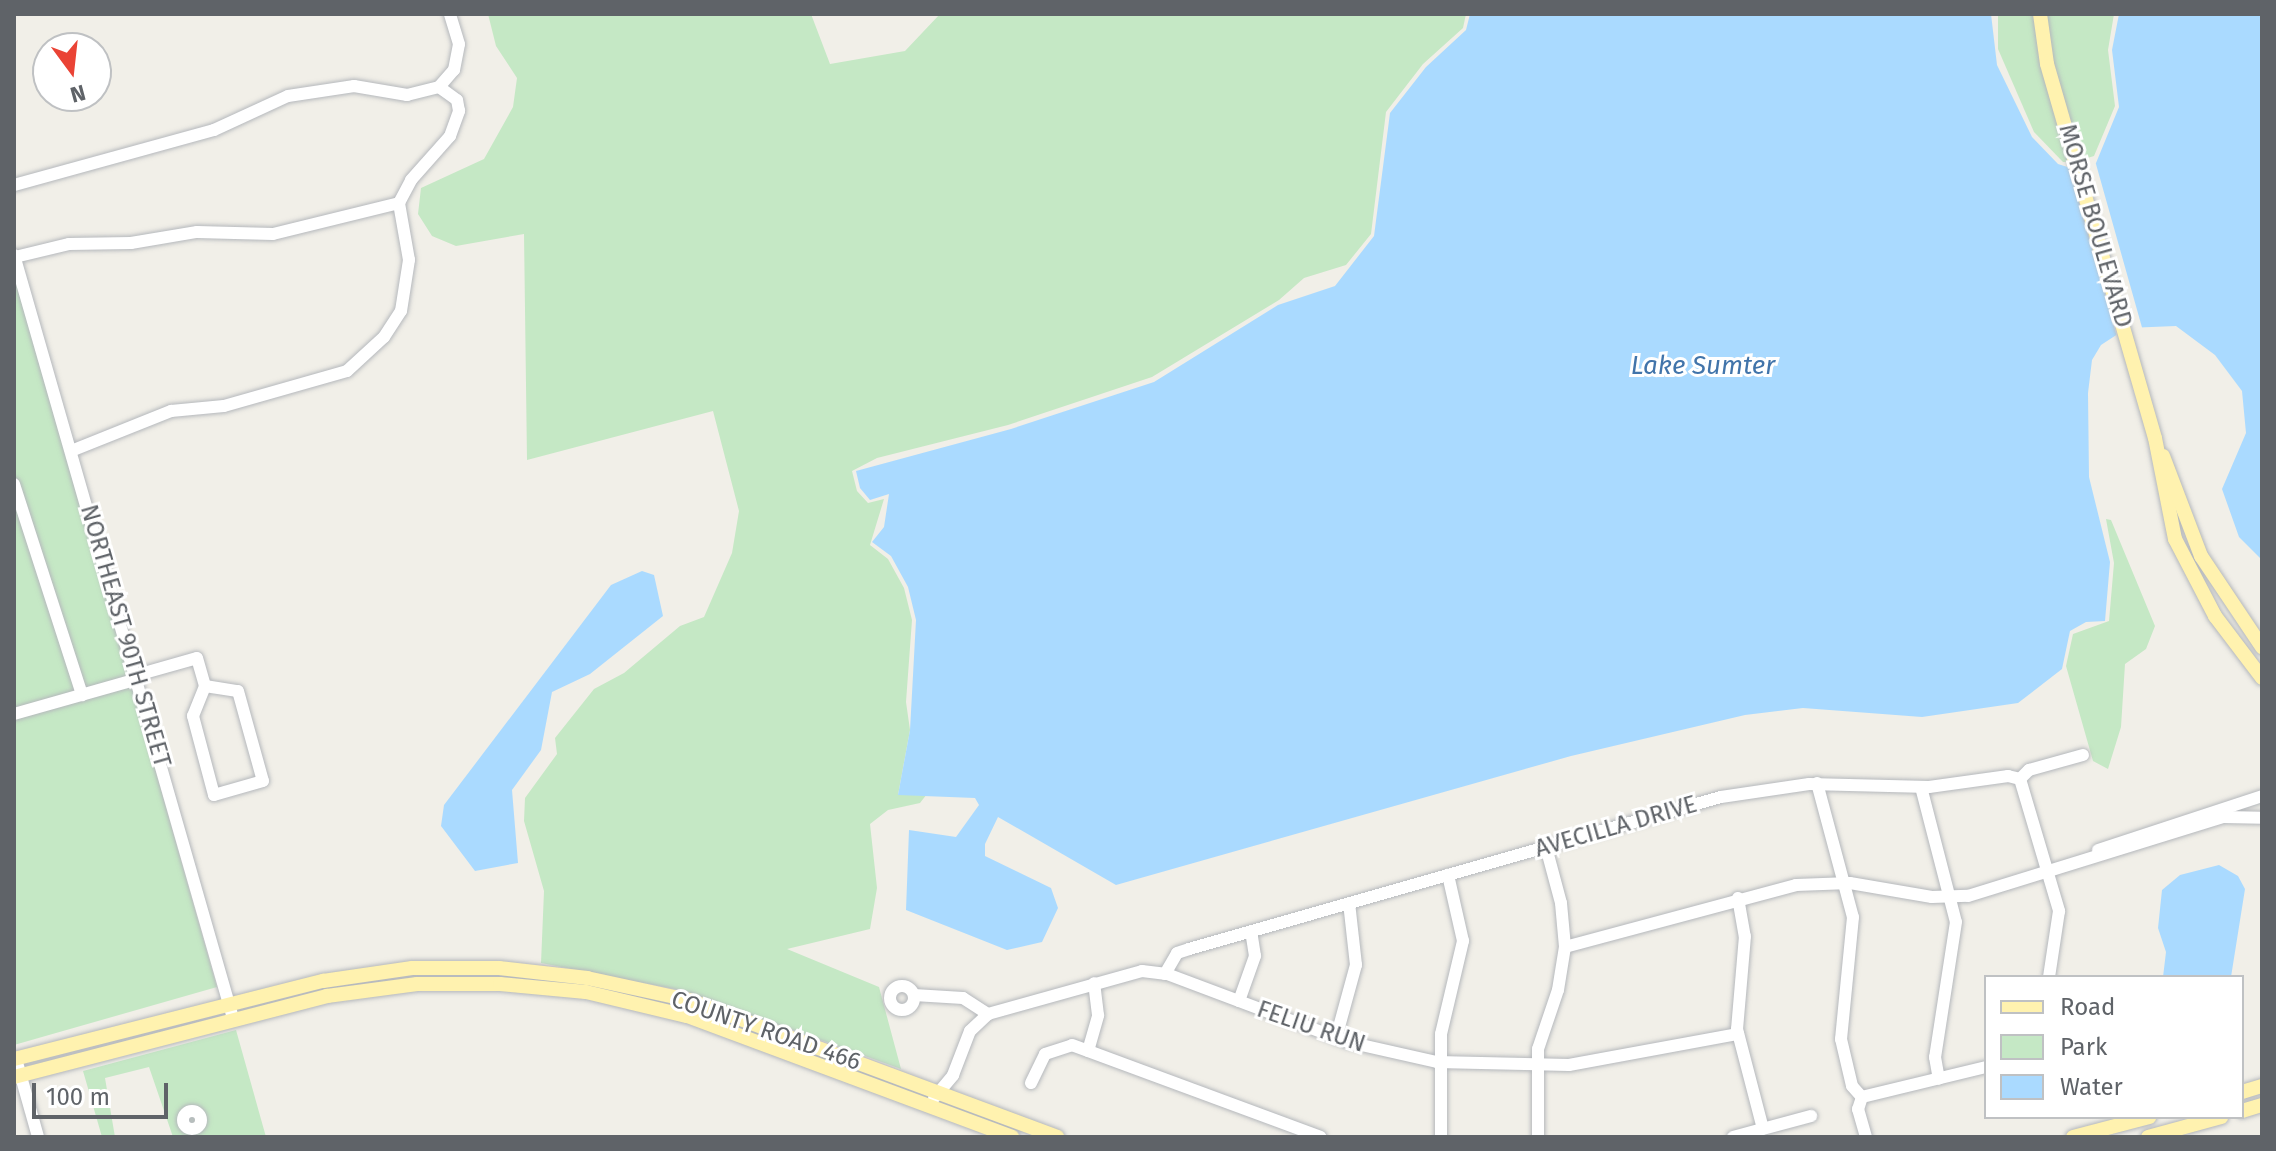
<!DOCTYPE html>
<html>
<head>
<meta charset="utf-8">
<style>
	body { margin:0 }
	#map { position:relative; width:2276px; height:1151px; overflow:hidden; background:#f1efe8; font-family:"Fira Sans",sans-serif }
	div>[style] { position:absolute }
	.green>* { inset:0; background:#c5e8c5 }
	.water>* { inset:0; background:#aadaff }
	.pier>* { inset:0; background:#f1efe8 }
	.roads { filter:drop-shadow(0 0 2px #b5b8bc) drop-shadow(0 0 2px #b5b8bc) }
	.minor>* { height:12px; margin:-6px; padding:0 6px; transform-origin:6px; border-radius:6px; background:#fff }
	.minor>.ring { margin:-6px; padding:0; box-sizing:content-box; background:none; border:12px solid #fff; border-radius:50% }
	.major>* { height:14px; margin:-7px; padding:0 7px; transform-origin:7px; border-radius:7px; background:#fff2af }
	span { translate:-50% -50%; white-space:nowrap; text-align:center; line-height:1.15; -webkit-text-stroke:6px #fff; paint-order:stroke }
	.street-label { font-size:24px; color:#5f6368 }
	.water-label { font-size:26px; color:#4174aa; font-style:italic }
	.frame { position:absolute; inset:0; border:16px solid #5f6368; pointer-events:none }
	.legend { position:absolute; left:1984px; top:975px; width:260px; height:144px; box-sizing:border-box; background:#fff; border:2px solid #bfc1c3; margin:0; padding:10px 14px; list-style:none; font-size:24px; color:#5f6368 }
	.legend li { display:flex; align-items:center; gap:16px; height:40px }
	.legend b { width:40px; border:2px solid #bfc1c3 }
	.north { position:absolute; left:32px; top:32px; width:80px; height:80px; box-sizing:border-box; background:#fff; border:2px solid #bfc1c3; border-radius:50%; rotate:165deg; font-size:22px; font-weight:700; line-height:32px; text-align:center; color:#5f6368 }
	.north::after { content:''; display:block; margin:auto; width:28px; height:36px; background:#ea4335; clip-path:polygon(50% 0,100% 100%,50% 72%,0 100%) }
	.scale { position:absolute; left:32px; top:1083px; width:136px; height:36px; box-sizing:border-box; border:4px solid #5f6368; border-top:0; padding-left:10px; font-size:24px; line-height:28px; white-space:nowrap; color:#5f6368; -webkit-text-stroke:6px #fff; paint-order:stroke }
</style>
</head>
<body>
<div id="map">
	<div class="green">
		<div style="clip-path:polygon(488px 14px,811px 14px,830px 64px,905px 51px,940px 14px,1466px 14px,1463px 28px,1423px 64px,1386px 112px,1371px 234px,1346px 265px,1304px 278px,1279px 300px,1152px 377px,1008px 425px,877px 458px,852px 471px,857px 491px,868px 503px,884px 499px,870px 545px,888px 559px,904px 588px,912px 620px,906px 702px,910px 730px,898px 795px,927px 794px,920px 803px,888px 810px,870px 824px,877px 888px,870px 929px,787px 949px,879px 987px,901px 1069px,685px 991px,541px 963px,544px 891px,524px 821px,525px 798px,557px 754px,555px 738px,594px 689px,624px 673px,680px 626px,704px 617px,732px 553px,739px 511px,713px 411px,527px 460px,524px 234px,456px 246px,432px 236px,418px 214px,421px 188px,484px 159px,513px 107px,517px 78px,496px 46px)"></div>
		<div style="clip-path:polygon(1998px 14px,2036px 14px,2072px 162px,2063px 162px,2034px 132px,1998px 49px)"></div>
		<div style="clip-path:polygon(2045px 14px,2114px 14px,2108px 50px,2115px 106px,2094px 156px,2081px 160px,2052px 63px)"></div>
		<div style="clip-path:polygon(14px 272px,217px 987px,14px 1045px)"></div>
		<div style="clip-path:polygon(2106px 519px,2111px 520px,2155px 626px,2146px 649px,2125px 664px,2121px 727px,2108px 769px,2093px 761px,2066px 666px,2073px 634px,2109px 621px,2114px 563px)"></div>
		<div style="clip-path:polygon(236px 1030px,266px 1137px,173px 1137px,149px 1067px,105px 1078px,115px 1137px,102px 1137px,83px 1071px)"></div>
	</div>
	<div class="water">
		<div style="clip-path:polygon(1470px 14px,1991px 14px,1997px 65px,2032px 137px,2058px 164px,2083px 172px,2096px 163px,2119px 107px,2112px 50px,2119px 14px,2262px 14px,2262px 560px,2239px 537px,2222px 489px,2246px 433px,2242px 391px,2215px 355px,2176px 326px,2127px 328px,2101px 345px,2092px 360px,2088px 393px,2089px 477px,2110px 562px,2105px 621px,2086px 622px,2070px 631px,2062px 669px,2018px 703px,1922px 717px,1803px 708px,1745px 715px,1571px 756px,1116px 885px,998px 817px,985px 844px,985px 856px,1051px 888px,1058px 908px,1042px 942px,1007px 950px,906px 910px,909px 830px,956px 837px,979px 805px,975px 798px,898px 795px,910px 730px,916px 620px,908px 587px,891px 556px,872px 542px,884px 527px,889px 494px,870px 500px,860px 488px,856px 471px,1011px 429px,1154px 382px,1278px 305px,1335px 286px,1374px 236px,1390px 113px,1426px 67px,1466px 30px)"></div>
		<div style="clip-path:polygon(642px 571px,654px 575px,663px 616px,590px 674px,552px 692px,541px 750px,512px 790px,518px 863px,475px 871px,441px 826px,444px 805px,611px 585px)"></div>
		<div style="clip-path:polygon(2219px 865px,2238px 876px,2245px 889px,2231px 977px,2163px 977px,2166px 952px,2158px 928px,2162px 890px,2180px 875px)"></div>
	</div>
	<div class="pier">
		<div style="clip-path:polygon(2094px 157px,2143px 331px,2117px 337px,2068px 164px,2088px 166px)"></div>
	</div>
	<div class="roads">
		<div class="minor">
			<div style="left:14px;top:185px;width:207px;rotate:-15.4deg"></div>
			<div style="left:214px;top:130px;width:81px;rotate:-24.7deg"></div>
			<div style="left:288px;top:96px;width:67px;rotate:-8.6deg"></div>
			<div style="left:354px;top:86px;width:54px;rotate:9.6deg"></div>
			<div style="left:407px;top:95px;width:33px;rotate:-14deg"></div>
			<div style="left:14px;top:255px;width:794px;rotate:73.99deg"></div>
			<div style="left:15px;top:257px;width:56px;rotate:-13.5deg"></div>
			<div style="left:69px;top:244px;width:62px;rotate:-0.9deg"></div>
			<div style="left:131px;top:243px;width:67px;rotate:-9.5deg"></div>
			<div style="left:197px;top:232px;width:76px;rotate:1.5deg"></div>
			<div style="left:273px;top:234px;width:130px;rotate:-13.8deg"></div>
			<div style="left:71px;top:451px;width:108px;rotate:-21.8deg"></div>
			<div style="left:171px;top:411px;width:53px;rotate:-5.4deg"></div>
			<div style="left:224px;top:406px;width:128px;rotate:-15.9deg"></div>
			<div style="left:347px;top:371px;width:50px;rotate:-42.6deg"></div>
			<div style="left:384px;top:337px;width:31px;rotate:-57deg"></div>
			<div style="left:401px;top:311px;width:52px;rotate:-81.1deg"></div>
			<div style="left:409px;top:260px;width:58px;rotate:-100deg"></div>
			<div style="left:399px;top:203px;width:26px;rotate:-62deg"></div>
			<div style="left:411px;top:180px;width:59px;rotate:-48.4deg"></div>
			<div style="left:450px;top:136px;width:27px;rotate:-70deg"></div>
			<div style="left:459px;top:111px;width:11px;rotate:-100deg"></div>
			<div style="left:457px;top:100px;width:22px;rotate:-144deg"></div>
			<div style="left:439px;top:87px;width:23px;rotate:-49deg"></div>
			<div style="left:454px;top:70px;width:26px;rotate:-79deg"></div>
			<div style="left:459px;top:44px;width:31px;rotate:-107deg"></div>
			<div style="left:14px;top:484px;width:222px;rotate:72.1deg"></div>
			<div style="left:137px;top:675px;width:62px;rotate:-15.8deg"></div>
			<div style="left:197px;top:658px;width:29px;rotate:74deg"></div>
			<div style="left:205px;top:686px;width:33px;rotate:9deg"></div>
			<div style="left:238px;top:691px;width:93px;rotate:74.5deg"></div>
			<div style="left:263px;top:781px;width:51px;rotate:164.1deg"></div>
			<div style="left:214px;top:795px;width:82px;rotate:-104.9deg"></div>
			<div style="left:193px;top:716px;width:32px;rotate:-68deg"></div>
			<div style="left:14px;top:714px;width:129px;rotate:-15.8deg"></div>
			<div style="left:2020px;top:779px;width:138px;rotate:73.5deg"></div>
			<div style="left:2059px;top:911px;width:67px;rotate:98.6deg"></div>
			<div style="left:1817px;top:783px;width:139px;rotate:75deg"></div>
			<div style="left:1853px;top:917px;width:123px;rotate:95.6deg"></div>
			<div style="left:1841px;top:1039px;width:48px;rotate:76.8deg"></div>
			<div style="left:1852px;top:1086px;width:15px;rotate:48deg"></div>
			<div style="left:1862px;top:1097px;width:13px;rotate:108deg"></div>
			<div style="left:1858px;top:1109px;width:29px;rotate:74deg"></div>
			<div style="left:1921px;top:787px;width:139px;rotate:75.5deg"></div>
			<div style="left:1956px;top:922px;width:137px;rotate:98.8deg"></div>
			<div style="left:1935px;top:1057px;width:22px;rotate:80deg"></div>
			<div style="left:2098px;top:850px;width:173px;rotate:-18.2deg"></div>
			<div style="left:1738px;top:898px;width:39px;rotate:80deg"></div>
			<div style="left:1745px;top:936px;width:93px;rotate:94.9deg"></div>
			<div style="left:1737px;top:1029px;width:103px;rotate:75.4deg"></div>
			<div style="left:1565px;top:947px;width:239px;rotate:-15deg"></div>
			<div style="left:1796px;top:885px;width:54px;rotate:-2.1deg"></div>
			<div style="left:1850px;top:883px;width:83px;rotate:9.7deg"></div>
			<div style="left:1932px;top:897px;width:36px;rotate:-2deg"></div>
			<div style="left:1968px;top:896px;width:267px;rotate:-17.2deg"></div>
			<div style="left:2223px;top:817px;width:39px;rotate:1deg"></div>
			<div style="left:1165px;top:974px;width:24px;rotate:-60deg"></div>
			<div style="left:1177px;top:953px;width:13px;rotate:-18deg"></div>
			<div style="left:1189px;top:949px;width:553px;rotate:-15.95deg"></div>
			<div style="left:1721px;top:797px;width:89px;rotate:-8.4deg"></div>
			<div style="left:1809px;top:784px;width:120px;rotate:1.4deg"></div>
			<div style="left:1929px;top:787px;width:80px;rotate:-7.9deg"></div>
			<div style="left:2008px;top:776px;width:12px;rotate:14deg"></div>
			<div style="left:2020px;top:779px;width:13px;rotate:-45deg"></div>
			<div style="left:2029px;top:770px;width:56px;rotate:-15.5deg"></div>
			<div class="ring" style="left:890px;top:986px;width:12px;height:12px"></div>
			<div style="left:914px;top:995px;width:49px;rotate:3.5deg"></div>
			<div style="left:963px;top:998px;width:30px;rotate:33deg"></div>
			<div style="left:1239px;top:1001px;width:48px;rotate:-70.4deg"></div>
			<div style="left:1255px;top:956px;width:25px;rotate:-99deg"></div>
			<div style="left:1336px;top:1038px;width:76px;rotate:-74.7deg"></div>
			<div style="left:1356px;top:965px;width:62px;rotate:-96.4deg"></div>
			<div style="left:1088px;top:1051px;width:37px;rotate:-74deg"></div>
			<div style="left:1098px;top:1015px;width:32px;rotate:-97deg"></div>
			<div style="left:16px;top:1059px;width:81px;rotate:74.2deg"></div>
			<div style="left:1031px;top:1083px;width:32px;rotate:-64deg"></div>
			<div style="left:1045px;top:1054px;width:28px;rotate:-18deg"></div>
			<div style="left:1072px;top:1045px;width:265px;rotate:20.3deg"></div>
			<div style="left:1862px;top:1097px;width:128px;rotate:-13.6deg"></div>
			<div style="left:934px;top:1098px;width:30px;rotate:-50deg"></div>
			<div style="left:953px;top:1075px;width:47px;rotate:-68.9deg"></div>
			<div style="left:970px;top:1031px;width:25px;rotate:-43deg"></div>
			<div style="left:988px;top:1014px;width:160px;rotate:-15.6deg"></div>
			<div style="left:1142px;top:971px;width:25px;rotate:7deg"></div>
			<div style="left:1167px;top:974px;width:193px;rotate:20.6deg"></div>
			<div style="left:1348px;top:1042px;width:91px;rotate:12.7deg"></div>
			<div style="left:1437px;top:1062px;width:132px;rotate:1.3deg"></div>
			<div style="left:1569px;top:1065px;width:172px;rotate:-10.4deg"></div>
			<div class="ring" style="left:183px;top:1111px;width:6px;height:6px"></div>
			<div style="left:1441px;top:1137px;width:103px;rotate:-90deg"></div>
			<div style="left:1441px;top:1034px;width:96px;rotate:-76.7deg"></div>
			<div style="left:1463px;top:941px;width:68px;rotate:-102.8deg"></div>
			<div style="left:1538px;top:1137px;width:88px;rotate:-90deg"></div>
			<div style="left:1538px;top:1049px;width:62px;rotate:-71.3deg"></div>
			<div style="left:1558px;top:990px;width:44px;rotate:-80.8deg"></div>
			<div style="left:1565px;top:947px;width:44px;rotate:-95.2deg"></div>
			<div style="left:1561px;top:903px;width:58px;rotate:-105deg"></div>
			<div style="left:1733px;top:1137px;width:81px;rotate:-15.1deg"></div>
		</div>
		<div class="major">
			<div style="left:2040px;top:14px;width:50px;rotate:82deg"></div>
			<div style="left:2047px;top:64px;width:389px;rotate:73.9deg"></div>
			<div style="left:2155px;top:438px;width:103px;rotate:78.8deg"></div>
			<div style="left:2175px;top:539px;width:87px;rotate:62.5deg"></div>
			<div style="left:2215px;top:616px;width:78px;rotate:52.8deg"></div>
			<div style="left:2163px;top:456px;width:107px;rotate:69.2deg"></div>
			<div style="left:2201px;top:556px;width:110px;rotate:56.2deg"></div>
			<div style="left:14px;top:1059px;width:319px;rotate:-14.2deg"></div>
			<div style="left:323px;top:981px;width:90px;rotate:-8.3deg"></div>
			<div style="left:412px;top:968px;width:87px"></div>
			<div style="left:499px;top:968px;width:89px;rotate:6.5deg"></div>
			<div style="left:587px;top:978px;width:104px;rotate:12.2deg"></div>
			<div style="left:689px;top:1000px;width:393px;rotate:20.4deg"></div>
			<div style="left:14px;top:1077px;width:323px;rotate:-14.5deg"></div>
			<div style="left:327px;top:996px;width:91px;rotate:-7.6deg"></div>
			<div style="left:417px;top:984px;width:83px"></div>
			<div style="left:500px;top:984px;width:86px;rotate:5.3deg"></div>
			<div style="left:586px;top:992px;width:104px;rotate:13.4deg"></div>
			<div style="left:687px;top:1016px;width:347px;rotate:20.4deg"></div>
			<div style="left:2242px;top:1092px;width:21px;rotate:-17deg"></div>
			<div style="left:2242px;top:1111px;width:21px;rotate:-17deg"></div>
			<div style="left:2073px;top:1137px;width:79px;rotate:-14.7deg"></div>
			<div style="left:2148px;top:1137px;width:76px;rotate:-15.3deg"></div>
		</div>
	</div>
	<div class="street-label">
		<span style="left:2095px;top:226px;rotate:74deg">MORSE BOULEVARD</span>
		<span style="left:125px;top:636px;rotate:74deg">NORTHEAST 90TH STREET</span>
		<span style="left:1616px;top:827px;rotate:-16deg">AVECILLA DRIVE</span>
		<span style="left:1311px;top:1027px;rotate:19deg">FELIU RUN</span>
		<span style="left:766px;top:1031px;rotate:19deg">COUNTY ROAD 466</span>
	</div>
	<div class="water-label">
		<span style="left:1703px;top:366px">Lake Sumter</span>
	</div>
	<div class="frame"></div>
	<ul class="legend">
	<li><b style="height:10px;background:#fff2af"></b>Road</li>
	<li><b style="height:22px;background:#c5e8c5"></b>Park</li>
	<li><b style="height:22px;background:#aadaff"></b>Water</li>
	</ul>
	<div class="north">N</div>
	<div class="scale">100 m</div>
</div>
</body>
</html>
